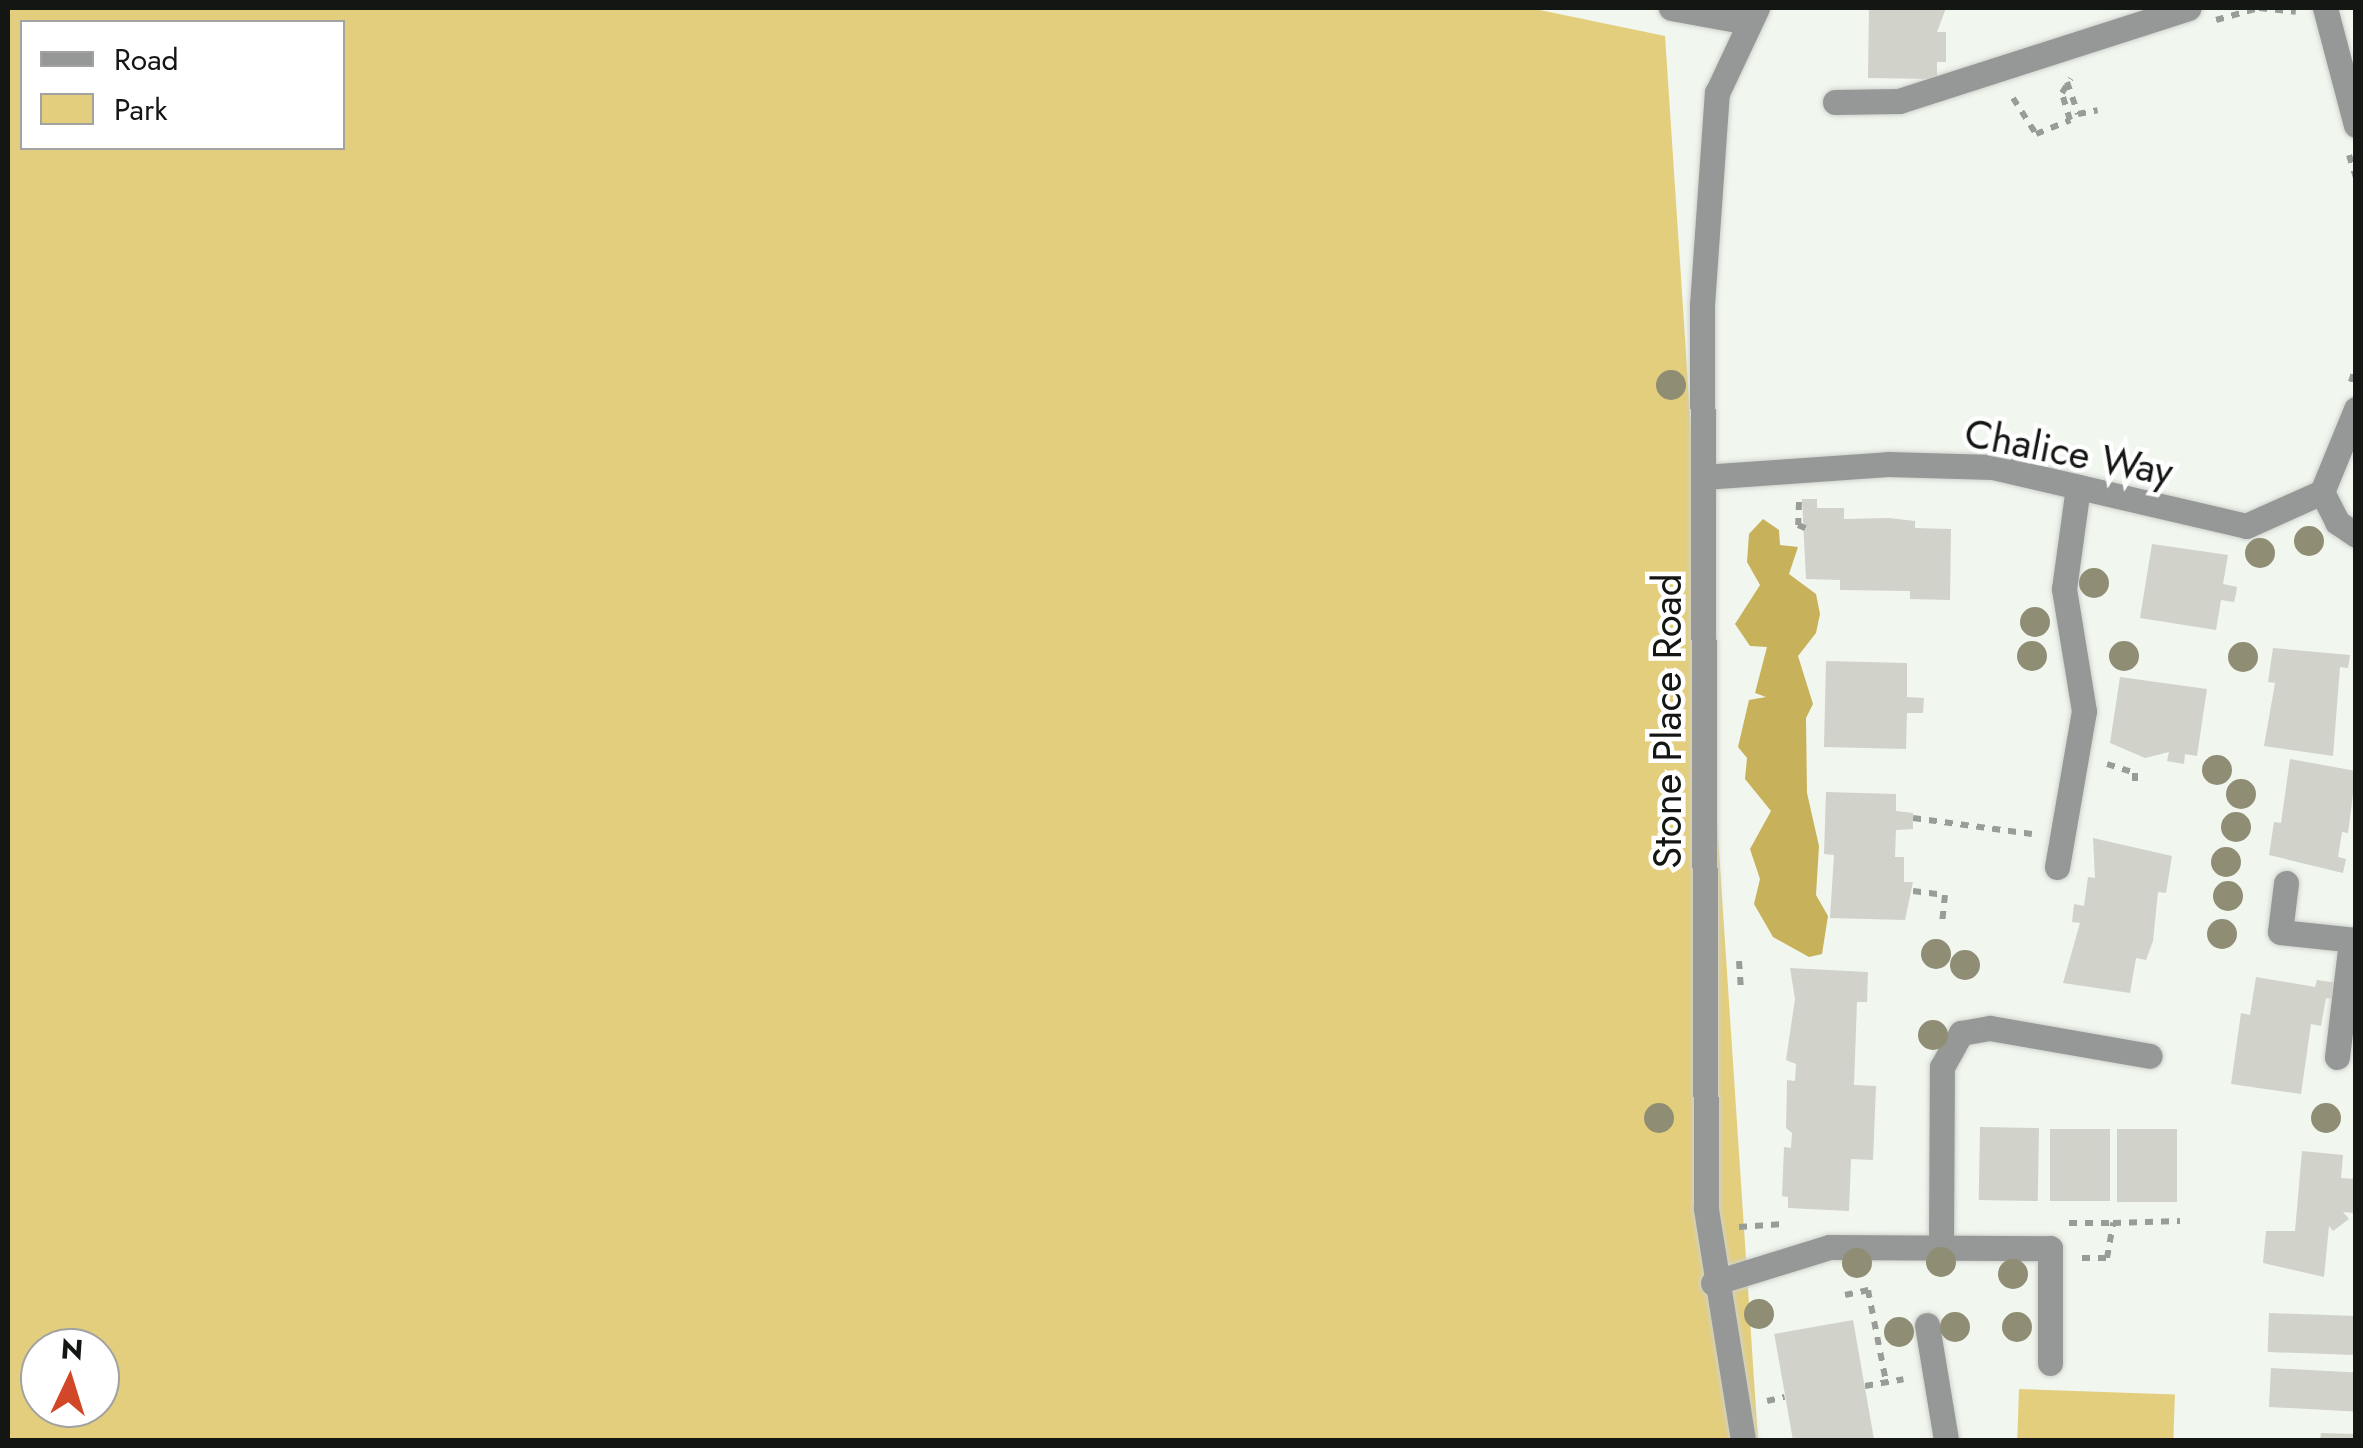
<!DOCTYPE html>
<html>
<head>
<meta charset="utf-8">
<style>
	body { margin:0 }
	#map { position:relative; width:2363px; height:1448px; overflow:hidden; background:#f1f6ef; font-family:Jost,sans-serif }
	div>[style] { position:absolute }
	.green>* { inset:0; background:#e3ce7e; transform-origin:0 0 }
	.forest>* { inset:0; background:#c8b15b }
	.building>* { inset:0; background:#d1d2ca; transform-origin:0 0 }
	.path>* { height:6px; margin-top:-3px; transform-origin:0; background:repeating-linear-gradient(90deg,#999d97 0 8px,transparent 0 16px) }
	.roads { filter:drop-shadow(0 0 2px #ced2cc) drop-shadow(0 0 2px #ced2cc) }
	.minor>* { height:25px; margin:-12.5px; padding:0 12.5px; transform-origin:12.5px; border-radius:12.5px; background:#959896 }
	.trees>* { width:30px; height:30px; margin:-15px; border-radius:50%; background:#908d75 }
	span { translate:-50% -50%; white-space:nowrap; text-align:center; line-height:1.15; -webkit-text-stroke:9px #fff; paint-order:stroke }
	.street-label { font-size:40px; color:#141613 }
	.frame { position:absolute; inset:0; border:10px solid #141613; pointer-events:none }
	.legend { position:absolute; left:20px; top:20px; width:325px; height:130px; box-sizing:border-box; background:#fff; border:2px solid #a1a2a1; margin:0; padding:12px 18px; list-style:none; font-size:30px; color:#141613 }
	.legend li { display:flex; align-items:center; gap:20px; height:50px }
	.legend b { width:50px; border:2px solid #a1a2a1 }
	.north { position:absolute; left:20px; top:1328px; width:100px; height:100px; box-sizing:border-box; background:#fff; border:2px solid #a1a2a1; border-radius:50%; rotate:4deg; font-size:28px; font-weight:700; line-height:40px; text-align:center; color:#141613 }
	.north::after { content:''; display:block; margin:auto; width:35px; height:45px; background:#d14728; clip-path:polygon(50% 0,100% 100%,50% 72%,0 100%) }
</style>
</head>
<body>
<div id="map">
	<div class="green">
		<div style="clip-path:polygon(evenodd,8px 8px,1530px 8px,1665px 36px,1758px 1440px,8px 1440px,8px 8px,22px 22px,342px 22px,342px 148px,22px 148px,22px 22px,8px 8px,40px 1348px,100px 1348px,100px 1408px,40px 1408px,40px 1348px)"></div>
		<div style="left:2019px;top:1389px;width:156px;height:51px;rotate:2deg"></div>
	</div>
	<div class="forest">
		<div style="clip-path:polygon(1763px 519px,1779px 530px,1780px 545px,1798px 547px,1789px 574px,1816px 594px,1820px 614px,1816px 633px,1798px 656px,1813px 704px,1806px 718px,1807px 793px,1819px 846px,1816px 895px,1828px 916px,1822px 954px,1809px 957px,1773px 937px,1754px 904px,1760px 879px,1750px 849px,1771px 811px,1745px 779px,1747px 758px,1738px 747px,1749px 700px,1766px 697px,1755px 693px,1767px 647px,1750px 646px,1735px 624px,1760px 585px,1747px 562px,1749px 534px)"></div>
	</div>
	<div class="building">
		<div style="clip-path:polygon(1869px 8px,1946px 8px,1937px 32px,1946px 32px,1946px 62px,1937px 62px,1937px 79px,1868px 78px)"></div>
		<div style="clip-path:polygon(1802px 499px,1817px 499px,1817px 508px,1844px 508px,1844px 519px,1889px 518px,1915px 521px,1915px 528px,1951px 529px,1950px 600px,1910px 599px,1910px 591px,1840px 590px,1840px 580px,1806px 579px)"></div>
		<div style="clip-path:polygon(2152px 544px,2228px 555px,2223px 584px,2237px 587px,2236px 594px,2234px 602px,2221px 600px,2216px 630px,2140px 618px)"></div>
		<div style="clip-path:polygon(2273px 648px,2350px 655px,2348px 668px,2340px 667px,2333px 756px,2264px 746px,2275px 683px,2268px 682px)"></div>
		<div style="clip-path:polygon(1826px 661px,1907px 663px,1907px 697px,1924px 698px,1923px 713px,1907px 713px,1906px 749px,1824px 747px)"></div>
		<div style="clip-path:polygon(2120px 677px,2207px 689px,2197px 756px,2185px 754px,2184px 764px,2167px 761px,2169px 752px,2145px 758px,2110px 743px)"></div>
		<div style="clip-path:polygon(2290px 759px,2356px 771px,2348px 833px,2342px 832px,2338px 857px,2346px 859px,2343px 873px,2269px 855px,2274px 822px,2281px 823px)"></div>
		<div style="clip-path:polygon(1826px 792px,1896px 794px,1896px 811px,1913px 813px,1913px 829px,1896px 830px,1895px 857px,1904px 857px,1904px 882px,1913px 882px,1905px 920px,1830px 918px,1834px 855px,1824px 854px)"></div>
		<div style="clip-path:polygon(2093px 838px,2172px 856px,2166px 893px,2158px 892px,2153px 941px,2146px 960px,2136px 958px,2130px 993px,2063px 983px,2080px 923px,2072px 922px,2074px 904px,2084px 906px,2088px 877px,2095px 878px)"></div>
		<div style="clip-path:polygon(1790px 968px,1868px 972px,1867px 1002px,1857px 1002px,1854px 1085px,1876px 1086px,1873px 1160px,1851px 1159px,1849px 1211px,1788px 1208px,1788px 1197px,1782px 1196px,1784px 1147px,1791px 1148px,1792px 1133px,1786px 1128px,1787px 1080px,1795px 1081px,1796px 1064px,1786px 1060px,1795px 999px)"></div>
		<div style="clip-path:polygon(2256px 977px,2315px 987px,2317px 980px,2337px 983px,2334px 999px,2326px 998px,2321px 1026px,2311px 1024px,2301px 1094px,2231px 1084px,2241px 1013px,2250px 1015px)"></div>
		<div style="left:1980px;top:1127px;width:59px;height:73px;rotate:1deg"></div>
		<div style="left:2050px;top:1129px;width:60px;height:72px"></div>
		<div style="left:2117px;top:1129px;width:60px;height:73px"></div>
		<div style="clip-path:polygon(2302px 1151px,2343px 1155px,2341px 1178px,2356px 1179px,2356px 1213px,2343px 1212px,2349px 1219px,2333px 1231px,2329px 1226px,2324px 1277px,2263px 1263px,2266px 1231px,2295px 1231px)"></div>
		<div style="left:2269px;top:1313px;width:87px;height:39px;rotate:2deg"></div>
		<div style="left:1853px;top:1320px;width:122px;height:80px;rotate:80deg"></div>
		<div style="left:2271px;top:1368px;width:85px;height:39px;rotate:3deg"></div>
		<div style="clip-path:polygon(2321px 1433px,2356px 1434px,2356px 1440px,2320px 1440px)"></div>
	</div>
	<div class="path">
		<div style="left:2216px;top:20px;width:45px;rotate:-15.6deg"></div>
		<div style="left:2259px;top:8px;width:37px;rotate:6deg"></div>
		<div style="left:2067px;top:82px;width:34px;rotate:71deg"></div>
		<div style="left:2078px;top:114px;width:20px;rotate:-11deg"></div>
		<div style="left:2013px;top:98px;width:43px;rotate:57.4deg"></div>
		<div style="left:2036px;top:134px;width:37px;rotate:-22deg"></div>
		<div style="left:2070px;top:120px;width:28px;rotate:-107deg"></div>
		<div style="left:2062px;top:93px;width:17px;rotate:-59deg"></div>
		<div style="left:2349px;top:155px;width:24px;rotate:73deg"></div>
		<div style="left:2351px;top:382px;width:16px;rotate:-72deg"></div>
		<div style="left:1799px;top:502px;width:23px;rotate:92deg"></div>
		<div style="left:1798px;top:525px;width:10px;rotate:24deg"></div>
		<div style="left:2107px;top:764px;width:29px;rotate:18deg"></div>
		<div style="left:2135px;top:773px;width:14px;rotate:90deg"></div>
		<div style="left:1913px;top:818px;width:120px;rotate:7.7deg"></div>
		<div style="left:1913px;top:891px;width:32px;rotate:7deg"></div>
		<div style="left:1945px;top:895px;width:29px;rotate:96deg"></div>
		<div style="left:1739px;top:961px;width:27px;rotate:86deg"></div>
		<div style="left:2069px;top:1223px;width:44px"></div>
		<div style="left:1739px;top:1227px;width:47px;rotate:-3.7deg"></div>
		<div style="left:2082px;top:1258px;width:25px"></div>
		<div style="left:2107px;top:1258px;width:36px;rotate:-80deg"></div>
		<div style="left:2113px;top:1223px;width:67px;rotate:-1.7deg"></div>
		<div style="left:1845px;top:1295px;width:24px;rotate:-12deg"></div>
		<div style="left:1868px;top:1290px;width:94px;rotate:78.9deg"></div>
		<div style="left:1865px;top:1386px;width:39px;rotate:-10deg"></div>
		<div style="left:1767px;top:1401px;width:18px;rotate:-13deg"></div>
	</div>
	<div class="roads">
		<div class="minor">
			<div style="left:1671px;top:8px;width:78px;rotate:10.3deg"></div>
			<div style="left:2325px;top:8px;width:121px;rotate:75.2deg"></div>
			<div style="left:1835px;top:102px;width:64px;rotate:-0.9deg"></div>
			<div style="left:1899px;top:101px;width:304px;rotate:-17.8deg"></div>
			<div style="left:1703px;top:477px;width:185px;rotate:-4deg"></div>
			<div style="left:1888px;top:464px;width:105px;rotate:1.6deg"></div>
			<div style="left:1993px;top:467px;width:260px;rotate:13.1deg"></div>
			<div style="left:2246px;top:526px;width:83px;rotate:-24.1deg"></div>
			<div style="left:2322px;top:492px;width:90px;rotate:-67.7deg"></div>
			<div style="left:2322px;top:492px;width:34px;rotate:63deg"></div>
			<div style="left:2337px;top:522px;width:23px;rotate:34deg"></div>
			<div style="left:2057px;top:867px;width:158px;rotate:-80.2deg"></div>
			<div style="left:2084px;top:711px;width:124px;rotate:-99.3deg"></div>
			<div style="left:2064px;top:589px;width:103px;rotate:-82.2deg"></div>
			<div style="left:2286px;top:883px;width:49px;rotate:97deg"></div>
			<div style="left:2280px;top:932px;width:76px;rotate:6deg"></div>
			<div style="left:2337px;top:1057px;width:117px;rotate:-83.1deg"></div>
			<div style="left:1941px;top:1247px;width:180px;rotate:-89.7deg"></div>
			<div style="left:1942px;top:1067px;width:39px;rotate:-61deg"></div>
			<div style="left:1961px;top:1033px;width:29px;rotate:-10deg"></div>
			<div style="left:1990px;top:1028px;width:162px;rotate:9.9deg"></div>
			<div style="left:1713px;top:1283px;width:121px;rotate:-17.2deg"></div>
			<div style="left:1829px;top:1247px;width:221px;rotate:0.3deg"></div>
			<div style="left:2050px;top:1248px;width:115px;rotate:90deg"></div>
			<div style="left:1927px;top:1325px;width:117px;rotate:80.6deg"></div>
			<div style="left:1743px;top:1440px;width:235px;rotate:-99.1deg"></div>
			<div style="left:1706px;top:1208px;width:903px;rotate:-90.25deg"></div>
			<div style="left:1702px;top:305px;width:213px;rotate:-86deg"></div>
			<div style="left:1717px;top:93px;width:94px;rotate:-64.8deg"></div>
		</div>
	</div>
	<div class="trees">
		<div style="left:1671px;top:385px"></div>
		<div style="left:2309px;top:541px"></div>
		<div style="left:2260px;top:553px"></div>
		<div style="left:2094px;top:583px"></div>
		<div style="left:2035px;top:622px"></div>
		<div style="left:2032px;top:656px"></div>
		<div style="left:2124px;top:656px"></div>
		<div style="left:2243px;top:657px"></div>
		<div style="left:2217px;top:770px"></div>
		<div style="left:2241px;top:794px"></div>
		<div style="left:2236px;top:827px"></div>
		<div style="left:2226px;top:862px"></div>
		<div style="left:2228px;top:896px"></div>
		<div style="left:2222px;top:934px"></div>
		<div style="left:1936px;top:954px"></div>
		<div style="left:1965px;top:965px"></div>
		<div style="left:1933px;top:1035px"></div>
		<div style="left:1659px;top:1118px"></div>
		<div style="left:2326px;top:1118px"></div>
		<div style="left:1941px;top:1262px"></div>
		<div style="left:1857px;top:1263px"></div>
		<div style="left:2013px;top:1274px"></div>
		<div style="left:1759px;top:1314px"></div>
		<div style="left:1955px;top:1327px"></div>
		<div style="left:2017px;top:1327px"></div>
		<div style="left:1899px;top:1332px"></div>
	</div>
	<div class="street-label">
		<span style="left:2069px;top:452px;rotate:11deg">Chalice Way</span>
		<span style="left:1667px;top:721px;rotate:-90deg">Stone Place Road</span>
	</div>
	<div class="frame"></div>
	<ul class="legend">
	<li><b style="height:12px;background:#959896"></b>Road</li>
	<li><b style="height:28px;background:#e3ce7e"></b>Park</li>
	</ul>
	<div class="north">N</div>
</div>
</body>
</html>
